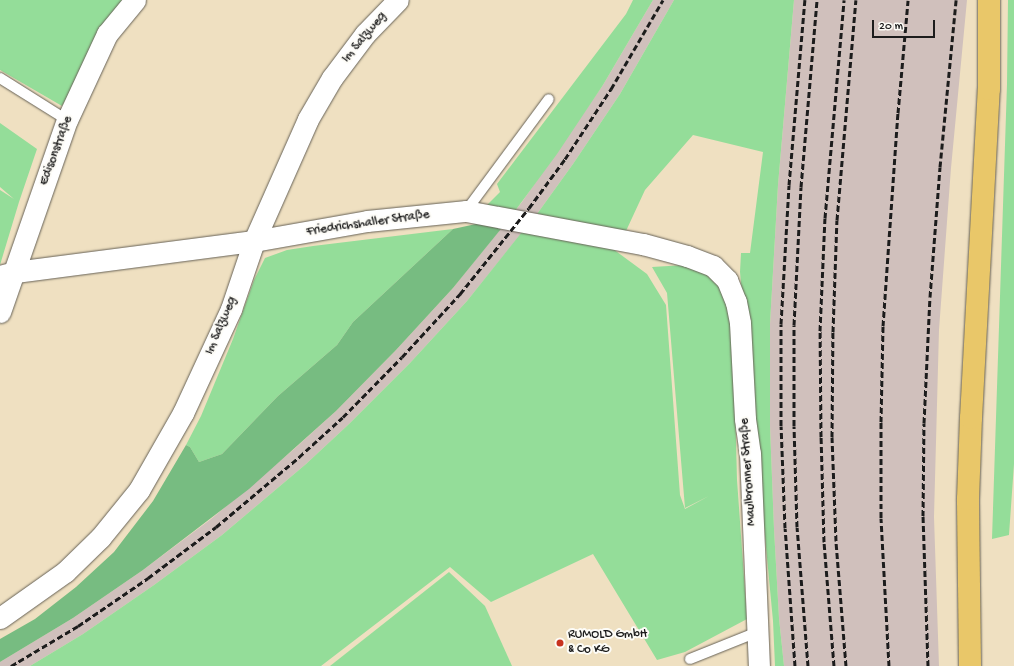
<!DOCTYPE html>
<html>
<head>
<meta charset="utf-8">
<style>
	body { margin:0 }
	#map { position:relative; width:1014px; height:666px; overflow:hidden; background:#efe0c1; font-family:"Gochi Hand",sans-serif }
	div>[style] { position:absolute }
	.industrial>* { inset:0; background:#d0c0bc }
	.green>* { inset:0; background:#94dd99 }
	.forest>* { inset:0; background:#77bc81 }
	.roads { filter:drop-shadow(0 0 1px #666156) drop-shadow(0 0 1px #666156) }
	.service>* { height:10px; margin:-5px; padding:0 5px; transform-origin:5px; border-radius:5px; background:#fff }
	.minor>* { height:21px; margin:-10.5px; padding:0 10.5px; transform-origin:10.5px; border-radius:10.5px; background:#fff }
	.trunk>* { height:22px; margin:-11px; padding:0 11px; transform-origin:11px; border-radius:11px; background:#e9c769 }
	.rail>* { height:3px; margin-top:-1.5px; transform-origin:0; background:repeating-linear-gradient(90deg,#1c1c1c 0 6px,transparent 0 9px) }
	.dots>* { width:11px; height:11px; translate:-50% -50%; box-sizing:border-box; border:2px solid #fdfcf7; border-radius:50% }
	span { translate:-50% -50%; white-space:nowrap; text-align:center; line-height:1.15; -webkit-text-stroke:4px #fdfcf7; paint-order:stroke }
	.street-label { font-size:13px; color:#1c1c1c }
	.poi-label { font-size:13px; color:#1c1c1c }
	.left { translate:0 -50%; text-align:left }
	.scale { position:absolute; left:872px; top:20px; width:63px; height:18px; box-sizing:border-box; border:2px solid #1c1c1c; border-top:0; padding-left:5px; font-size:12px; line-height:14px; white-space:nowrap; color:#1c1c1c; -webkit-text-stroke:3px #fdfcf7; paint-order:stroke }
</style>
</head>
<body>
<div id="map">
	<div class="industrial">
		<div style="clip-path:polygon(653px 0,674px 0,620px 94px,573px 164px,537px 214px,467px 301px,410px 363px,349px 424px,306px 464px,222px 535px,154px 585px,83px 634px,30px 666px,0 666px,0 662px,73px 618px,143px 570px,211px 519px,293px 450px,336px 411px,396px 350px,453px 288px,522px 202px,603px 85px)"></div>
		<div style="clip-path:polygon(794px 0,967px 0,951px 168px,939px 330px,934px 517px,939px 666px,784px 666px,779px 618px,774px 529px,770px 426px,770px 324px,778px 185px)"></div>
	</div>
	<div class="green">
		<div style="clip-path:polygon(0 0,122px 0,62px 106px,0 70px)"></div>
		<div style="clip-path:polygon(633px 0,653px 0,603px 85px,557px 154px,515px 211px,487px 205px,500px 192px,497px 184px,626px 14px)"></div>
		<div style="clip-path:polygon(674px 0,794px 0,778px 185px,770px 324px,770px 426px,774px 529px,779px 618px,784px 666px,775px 666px,773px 621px,740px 272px,741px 253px,750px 253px,763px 152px,693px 135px,645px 190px,626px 231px,537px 214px,573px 164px,620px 94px)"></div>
		<div style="clip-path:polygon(1008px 0,1014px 0,1014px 464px,1009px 535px,992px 539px,1007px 84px)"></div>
		<div style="clip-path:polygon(0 123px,37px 149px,19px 202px,0 265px,0 190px,14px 199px,0 187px)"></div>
		<div style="clip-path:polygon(453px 229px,353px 322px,337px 345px,278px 396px,222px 454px,199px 462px,190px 447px,186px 445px,201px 416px,233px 339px,254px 280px,265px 258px,287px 250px,313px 246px)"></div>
		<div style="clip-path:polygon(522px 232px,613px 249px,647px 274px,666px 305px,680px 495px,685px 509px,709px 496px,685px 508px,667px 293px,652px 267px,685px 265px,707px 275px,720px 288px,729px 304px,733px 324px,737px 480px,747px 619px,685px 652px,657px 660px,593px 554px,491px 602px,450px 567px,321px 666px,30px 666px,83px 634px,154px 585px,222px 535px,306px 464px,349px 424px,410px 363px,467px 301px)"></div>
		<div style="clip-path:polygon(449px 572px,485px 606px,512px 666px,330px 666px)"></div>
	</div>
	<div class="forest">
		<div style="clip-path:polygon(476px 224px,505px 224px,453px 288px,396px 350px,336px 411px,249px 489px,143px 570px,73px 618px,0 662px,0 639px,35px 619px,76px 587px,114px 552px,153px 501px,186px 445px,190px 447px,199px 462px,222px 454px,278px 396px,337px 345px,353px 322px,453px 229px)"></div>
	</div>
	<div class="roads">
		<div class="service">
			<div style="left:0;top:78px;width:79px;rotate:32.1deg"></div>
			<div style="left:466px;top:211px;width:139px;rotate:-53.5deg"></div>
			<div style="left:690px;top:659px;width:72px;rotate:-21.9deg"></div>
		</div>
		<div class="minor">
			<div style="left:0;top:276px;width:16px;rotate:-15deg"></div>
			<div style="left:15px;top:272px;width:241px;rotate:-7.4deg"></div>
			<div style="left:254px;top:241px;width:115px;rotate:-10deg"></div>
			<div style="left:367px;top:221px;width:100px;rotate:-5.8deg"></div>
			<div style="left:466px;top:211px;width:180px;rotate:10.6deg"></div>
			<div style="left:643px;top:244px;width:46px;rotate:15.3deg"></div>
			<div style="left:687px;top:256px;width:28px;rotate:21deg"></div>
			<div style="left:713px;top:266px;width:20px;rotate:45deg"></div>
			<div style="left:727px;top:280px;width:24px;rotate:68deg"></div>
			<div style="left:736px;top:302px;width:21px;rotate:79deg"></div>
			<div style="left:740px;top:323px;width:96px;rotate:87deg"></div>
			<div style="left:745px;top:419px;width:34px;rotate:82deg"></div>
			<div style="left:750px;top:453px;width:213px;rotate:87.6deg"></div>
			<div style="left:0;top:312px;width:203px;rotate:-70.8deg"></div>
			<div style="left:67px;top:120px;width:95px;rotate:-65.1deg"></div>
			<div style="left:107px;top:34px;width:44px;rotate:-50.5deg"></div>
			<div style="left:0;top:618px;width:80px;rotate:-35.3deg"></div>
			<div style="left:65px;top:572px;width:49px;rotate:-44.2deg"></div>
			<div style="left:100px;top:538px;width:62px;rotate:-50.9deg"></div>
			<div style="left:139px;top:490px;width:89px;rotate:-60.3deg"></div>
			<div style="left:183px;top:413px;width:115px;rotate:-65.2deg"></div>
			<div style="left:231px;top:309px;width:72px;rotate:-71.3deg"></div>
			<div style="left:254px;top:241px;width:133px;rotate:-66.1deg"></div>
			<div style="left:308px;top:119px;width:48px;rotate:-59.7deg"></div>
			<div style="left:332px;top:78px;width:55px;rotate:-53.1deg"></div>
			<div style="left:365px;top:34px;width:47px;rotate:-45.9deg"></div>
		</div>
		<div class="trunk">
			<div style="left:970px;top:666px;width:167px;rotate:-90.7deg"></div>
			<div style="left:968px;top:499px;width:81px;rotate:-87.9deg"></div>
			<div style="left:971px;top:418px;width:329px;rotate:-86.9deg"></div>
			<div style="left:989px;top:89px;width:89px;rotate:-90deg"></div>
		</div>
	</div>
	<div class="rail">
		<div style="left:11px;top:666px;width:78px;rotate:-30.8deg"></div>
		<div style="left:78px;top:626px;width:85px;rotate:-34.4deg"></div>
		<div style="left:148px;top:578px;width:85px;rotate:-36.9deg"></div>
		<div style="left:216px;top:527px;width:109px;rotate:-40.1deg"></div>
		<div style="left:299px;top:457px;width:59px;rotate:-42.3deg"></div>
		<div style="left:343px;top:417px;width:84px;rotate:-45.5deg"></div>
		<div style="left:402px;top:357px;width:86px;rotate:-47.4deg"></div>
		<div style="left:460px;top:294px;width:110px;rotate:-51.3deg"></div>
		<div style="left:529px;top:208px;width:61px;rotate:-53.7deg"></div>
		<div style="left:565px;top:159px;width:84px;rotate:-56.7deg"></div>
		<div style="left:611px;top:89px;width:103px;rotate:-59.7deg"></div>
		<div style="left:795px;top:666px;width:138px;rotate:-94.1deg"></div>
		<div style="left:785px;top:528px;width:102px;rotate:-92.2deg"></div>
		<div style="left:781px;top:426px;width:102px;rotate:-90deg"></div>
		<div style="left:781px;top:324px;width:139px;rotate:-86.7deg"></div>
		<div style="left:789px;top:185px;width:186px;rotate:-85.1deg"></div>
		<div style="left:808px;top:666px;width:139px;rotate:-94.5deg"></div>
		<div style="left:797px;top:527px;width:101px;rotate:-91.7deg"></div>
		<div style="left:794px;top:426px;width:101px;rotate:-90deg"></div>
		<div style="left:794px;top:325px;width:138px;rotate:-87.1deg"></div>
		<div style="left:801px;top:187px;width:188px;rotate:-85.1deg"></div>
		<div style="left:834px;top:666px;width:124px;rotate:-94.6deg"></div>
		<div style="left:824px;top:542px;width:105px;rotate:-91.6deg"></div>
		<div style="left:821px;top:437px;width:106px;rotate:-90.5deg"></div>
		<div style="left:820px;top:331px;width:113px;rotate:-87.5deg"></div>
		<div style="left:825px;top:218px;width:219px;rotate:-85deg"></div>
		<div style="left:846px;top:666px;width:125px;rotate:-94.6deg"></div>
		<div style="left:836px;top:541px;width:104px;rotate:-92.2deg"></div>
		<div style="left:832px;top:437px;width:105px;rotate:-89.5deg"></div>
		<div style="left:833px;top:332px;width:112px;rotate:-88deg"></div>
		<div style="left:837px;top:220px;width:221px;rotate:-85.1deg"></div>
		<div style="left:889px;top:666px;width:148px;rotate:-93.1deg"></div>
		<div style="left:881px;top:518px;width:96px;rotate:-90deg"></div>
		<div style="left:881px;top:422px;width:96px;rotate:-88.8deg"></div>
		<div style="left:883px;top:326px;width:214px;rotate:-86deg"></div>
		<div style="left:898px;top:113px;width:113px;rotate:-84.9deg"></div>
		<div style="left:928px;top:666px;width:150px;rotate:-91.9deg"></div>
		<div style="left:923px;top:516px;width:93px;rotate:-89.4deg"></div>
		<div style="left:924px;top:423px;width:126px;rotate:-87.3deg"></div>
		<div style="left:930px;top:297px;width:130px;rotate:-85.6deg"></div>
		<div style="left:940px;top:167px;width:168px;rotate:-84.5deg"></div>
	</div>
	<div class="dots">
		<div style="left:560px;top:643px;background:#c8321e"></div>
	</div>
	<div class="street-label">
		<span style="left:365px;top:38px;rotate:-50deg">Im Salzweg</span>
		<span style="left:57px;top:151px;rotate:-70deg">Edisonstraße</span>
		<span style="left:368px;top:224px;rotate:-8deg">Friedrichshaller Straße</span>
		<span style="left:222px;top:326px;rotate:-67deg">Im Salzweg</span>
		<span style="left:749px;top:472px;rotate:-94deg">Maulbronner Straße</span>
	</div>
	<div class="poi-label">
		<span class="left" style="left:568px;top:643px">RUMOLD GmbH<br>&amp; Co KG</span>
	</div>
	<div class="scale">20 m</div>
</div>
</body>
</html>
